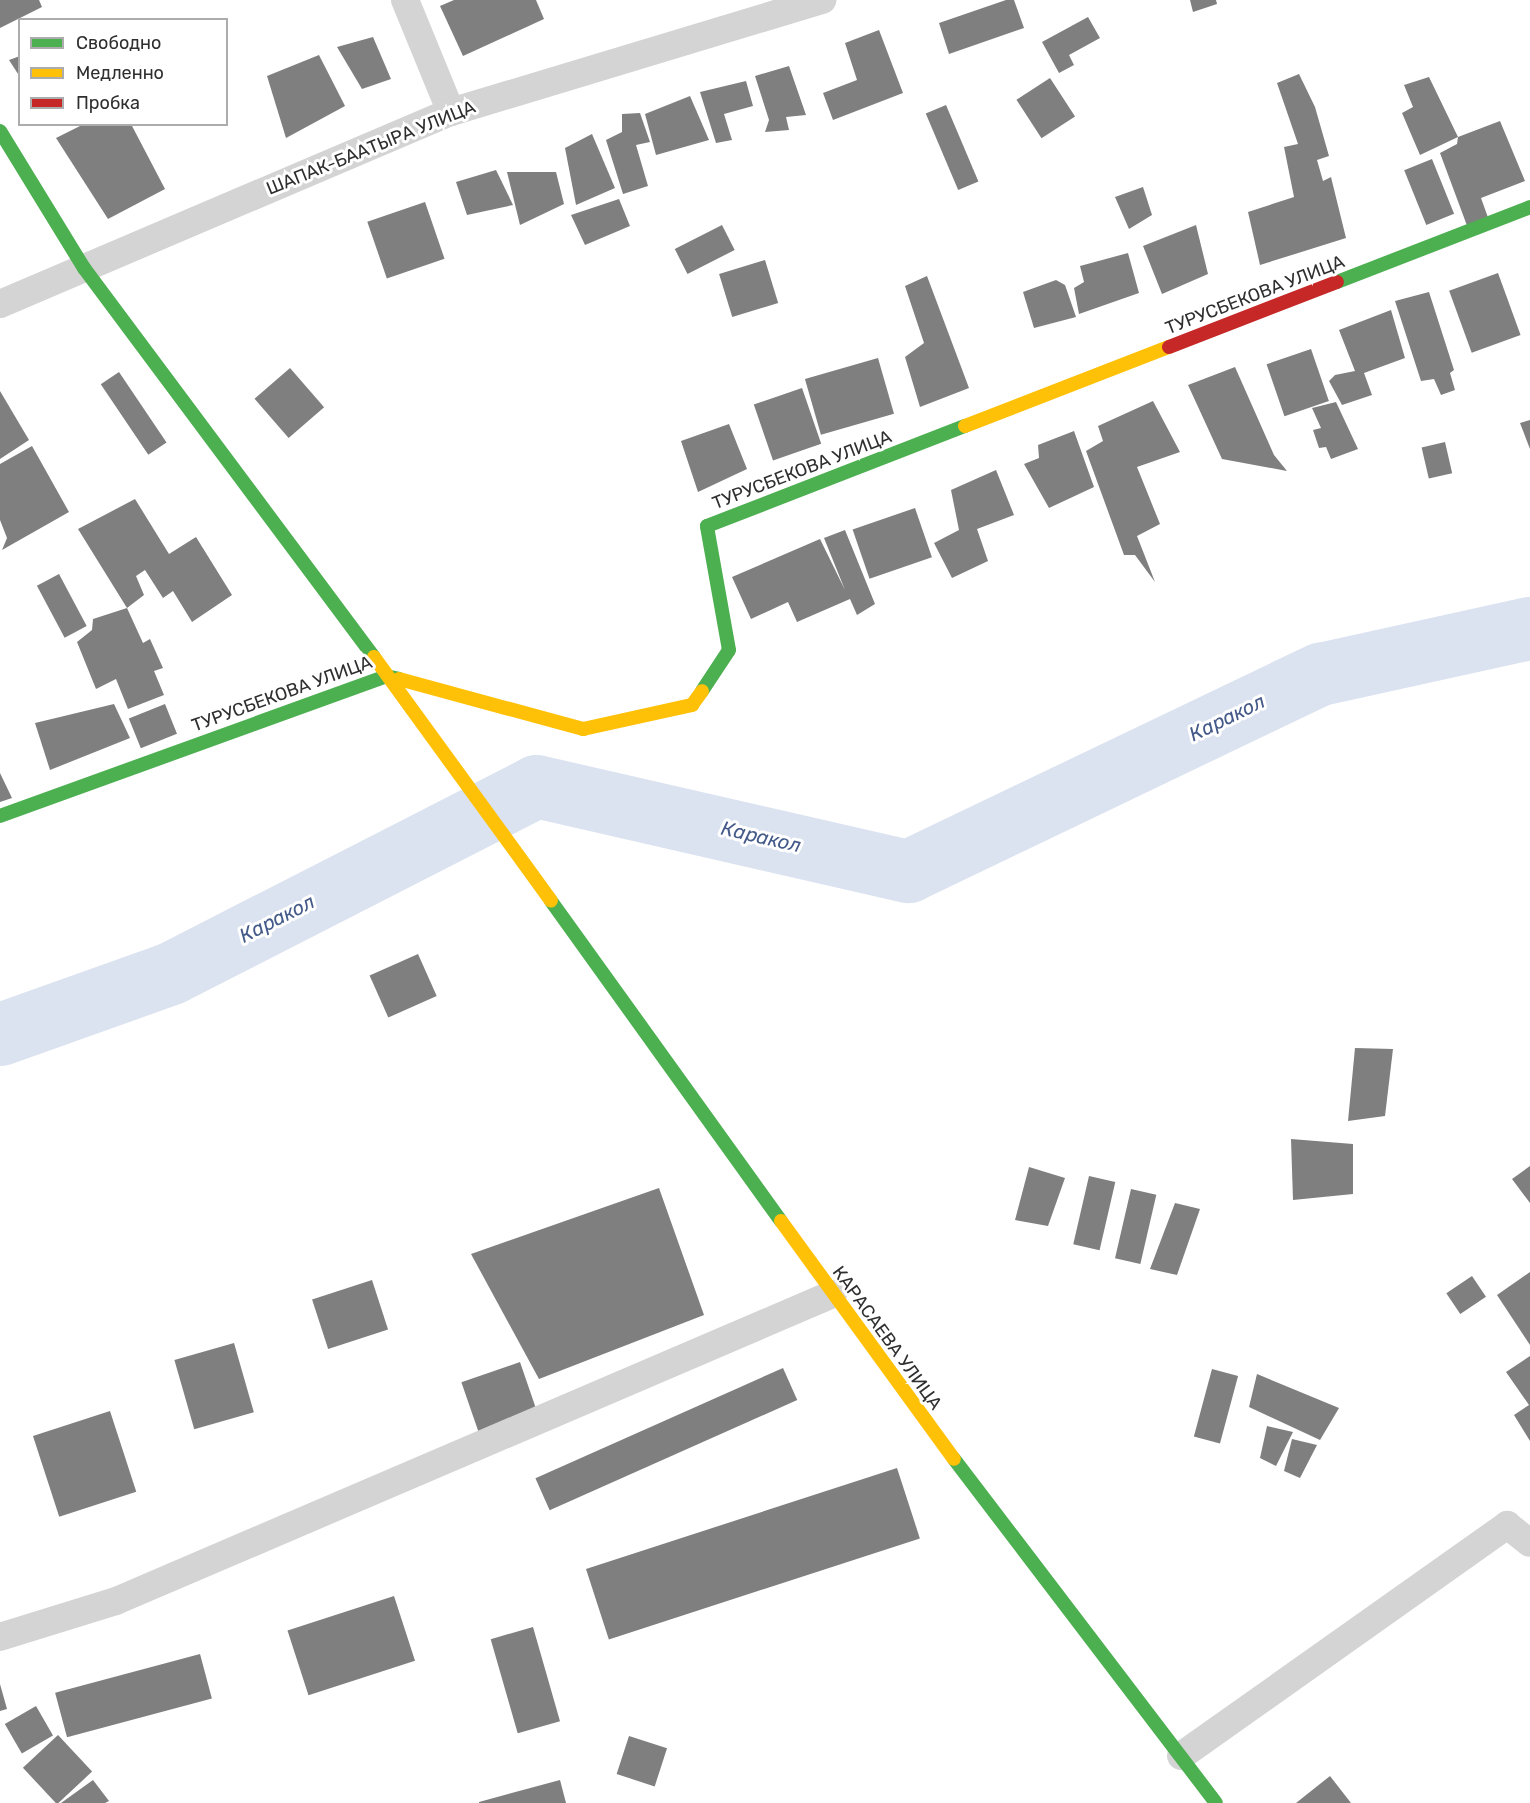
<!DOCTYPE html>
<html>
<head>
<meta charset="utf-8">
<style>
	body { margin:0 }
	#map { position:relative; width:1530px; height:1803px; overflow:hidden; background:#fff; font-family:Rubik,sans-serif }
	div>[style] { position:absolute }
	.river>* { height:63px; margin:-31.5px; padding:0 31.5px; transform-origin:31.5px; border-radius:31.5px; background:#dbe2f0 }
	.building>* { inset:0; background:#7f7f7f; transform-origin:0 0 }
	.street>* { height:28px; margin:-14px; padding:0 14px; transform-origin:14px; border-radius:14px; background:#d4d4d4 }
	.fast>* { height:14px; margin:-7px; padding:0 7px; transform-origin:7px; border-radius:7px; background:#4caf50 }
	.slow>* { height:14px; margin:-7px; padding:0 7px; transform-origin:7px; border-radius:7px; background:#ffc107 }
	.jam>* { height:14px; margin:-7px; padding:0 7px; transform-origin:7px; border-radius:7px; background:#c62828 }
	span { translate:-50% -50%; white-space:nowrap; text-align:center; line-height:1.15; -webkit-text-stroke:6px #fff; paint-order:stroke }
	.street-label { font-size:18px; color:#2f2f2f }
	.water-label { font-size:20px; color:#445a89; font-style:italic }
	.legend { position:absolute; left:18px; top:18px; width:210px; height:108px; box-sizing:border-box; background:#fff; border:2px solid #acacac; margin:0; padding:8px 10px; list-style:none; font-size:18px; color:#2f2f2f }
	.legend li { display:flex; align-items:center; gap:12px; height:30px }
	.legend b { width:30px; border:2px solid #acacac }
</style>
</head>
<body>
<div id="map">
	<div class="river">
		<div style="left:0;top:1034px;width:182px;rotate:-19.6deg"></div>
		<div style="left:171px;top:973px;width:410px;rotate:-27.1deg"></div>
		<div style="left:536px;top:786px;width:382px;rotate:12.9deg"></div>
		<div style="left:908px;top:871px;width:457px;rotate:-25.6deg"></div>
		<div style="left:1320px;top:674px;width:215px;rotate:-12.4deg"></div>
	</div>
	<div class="building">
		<div style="clip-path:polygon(0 0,39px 0,42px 7px,0 28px)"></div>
		<div style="clip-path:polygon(454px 0,536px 0,544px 19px,463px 56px,440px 6px)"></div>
		<div style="clip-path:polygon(1006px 0,1014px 0,1024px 28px,949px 54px,939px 23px)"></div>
		<div style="clip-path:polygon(1190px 0,1216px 0,1217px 4px,1193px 12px)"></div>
		<div style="clip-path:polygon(1088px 17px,1100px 38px,1069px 55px,1074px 65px,1059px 73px,1042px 42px)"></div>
		<div style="clip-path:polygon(879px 30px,903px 93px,833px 120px,823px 93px,857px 80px,845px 43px)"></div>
		<div style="clip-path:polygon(373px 37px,391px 79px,362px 89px,337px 47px)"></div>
		<div style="clip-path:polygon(319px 55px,345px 106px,286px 138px,267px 76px)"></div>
		<div style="clip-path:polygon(20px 56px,20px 77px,9px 60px)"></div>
		<div style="clip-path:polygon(789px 66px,806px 115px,786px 117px,789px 130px,765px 132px,769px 120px,755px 76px)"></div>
		<div style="clip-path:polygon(1299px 74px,1315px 107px,1329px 156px,1317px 160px,1323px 181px,1331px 177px,1346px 238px,1260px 265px,1248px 212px,1294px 197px,1284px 147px,1298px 144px,1277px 83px)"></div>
		<div style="clip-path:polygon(1429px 77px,1458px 137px,1420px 155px,1402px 113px,1413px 107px,1404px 85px)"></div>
		<div style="left:1050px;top:78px;width:46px;height:40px;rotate:57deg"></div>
		<div style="clip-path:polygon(746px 81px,753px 106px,724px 114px,732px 140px,716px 143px,700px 92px)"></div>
		<div style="clip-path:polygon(690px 96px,709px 140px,656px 155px,645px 114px)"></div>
		<div style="left:946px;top:105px;width:83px;height:22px;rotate:67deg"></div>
		<div style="clip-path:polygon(640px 113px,650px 142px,636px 145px,648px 186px,623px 194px,606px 140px,622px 132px,622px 114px)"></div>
		<div style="clip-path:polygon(1500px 121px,1525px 181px,1481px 198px,1490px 223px,1469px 231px,1440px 153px,1457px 144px,1458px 137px)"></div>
		<div style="clip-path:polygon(84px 124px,131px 124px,165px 189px,108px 219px,56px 138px)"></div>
		<div style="clip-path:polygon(592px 134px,615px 188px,576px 205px,565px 148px)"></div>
		<div style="left:1432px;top:159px;width:59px;height:30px;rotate:68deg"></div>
		<div style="clip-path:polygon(496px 170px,513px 205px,467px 215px,456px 182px)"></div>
		<div style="clip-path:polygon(507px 172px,556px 172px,564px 204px,520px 225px)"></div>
		<div style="clip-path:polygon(1143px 187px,1152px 215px,1129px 229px,1115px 197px)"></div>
		<div style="clip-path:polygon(619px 199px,630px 226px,585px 245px,571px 215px)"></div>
		<div style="left:425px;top:202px;width:60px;height:61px;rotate:71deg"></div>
		<div style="left:722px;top:225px;width:28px;height:53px;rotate:63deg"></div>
		<div style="clip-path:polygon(1196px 225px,1208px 274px,1162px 294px,1143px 246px)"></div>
		<div style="clip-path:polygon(1128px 253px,1139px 293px,1079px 314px,1074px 288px,1084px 282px,1080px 266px)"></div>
		<div style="left:765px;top:260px;width:45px;height:48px;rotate:73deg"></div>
		<div style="left:1498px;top:273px;width:66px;height:52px;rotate:70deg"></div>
		<div style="clip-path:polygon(927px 276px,969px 388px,920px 407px,905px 357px,924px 343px,905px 286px)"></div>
		<div style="clip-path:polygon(1056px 280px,1065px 285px,1076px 317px,1034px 328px,1023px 292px)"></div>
		<div style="clip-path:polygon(1429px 292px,1454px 370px,1450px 373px,1455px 390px,1441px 395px,1434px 379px,1421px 381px,1395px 301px)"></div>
		<div style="clip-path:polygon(1391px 310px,1405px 358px,1364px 373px,1372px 395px,1342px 405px,1329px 381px,1335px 375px,1355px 371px,1339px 330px)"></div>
		<div style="left:1311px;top:349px;width:55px;height:47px;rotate:71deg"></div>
		<div style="left:878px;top:358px;width:58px;height:76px;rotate:74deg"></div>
		<div style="clip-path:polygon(1235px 367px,1274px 455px,1287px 471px,1222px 459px,1188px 385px)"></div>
		<div style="left:290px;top:368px;width:52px;height:47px;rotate:49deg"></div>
		<div style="left:119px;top:372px;width:85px;height:22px;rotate:56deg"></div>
		<div style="left:802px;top:388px;width:59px;height:51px;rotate:71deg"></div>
		<div style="clip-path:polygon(0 391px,29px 440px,0 459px)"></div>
		<div style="clip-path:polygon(1153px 401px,1180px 452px,1137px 467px,1160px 524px,1137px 536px,1155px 582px,1135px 555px,1124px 555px,1086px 451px,1103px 441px,1098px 426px)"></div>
		<div style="clip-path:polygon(1336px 402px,1358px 449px,1331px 459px,1326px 447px,1319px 448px,1313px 430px,1321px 428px,1312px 408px)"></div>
		<div style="clip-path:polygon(1530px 420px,1530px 449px,1520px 423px)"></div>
		<div style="clip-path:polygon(729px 424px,747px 469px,698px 492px,681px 441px)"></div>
		<div style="clip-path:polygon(1074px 431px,1094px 487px,1049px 508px,1024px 464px,1039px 458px,1038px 445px)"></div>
		<div style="left:1445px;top:442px;width:32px;height:24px;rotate:77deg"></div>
		<div style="clip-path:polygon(32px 446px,69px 512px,2px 550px,7px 538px,0 520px,0 464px)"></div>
		<div style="clip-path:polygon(996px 470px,1014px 515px,977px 529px,988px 561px,952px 578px,934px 543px,959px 530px,951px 490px)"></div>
		<div style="clip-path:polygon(135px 499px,169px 554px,196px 537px,232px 595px,192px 622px,173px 591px,163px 598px,145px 570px,136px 576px,144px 595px,127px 608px,78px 529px)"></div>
		<div style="left:915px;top:508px;width:52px;height:66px;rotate:71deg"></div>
		<div style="clip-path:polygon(845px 530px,875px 604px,857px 615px,850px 599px,797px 622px,788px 602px,751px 619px,732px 577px,820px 539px,845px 590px,824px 538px)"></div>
		<div style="left:59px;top:574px;width:59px;height:25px;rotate:62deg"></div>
		<div style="clip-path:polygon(127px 608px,143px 643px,150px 639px,163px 668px,154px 671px,164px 695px,128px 709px,116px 679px,96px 689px,77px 642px,92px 630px,93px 619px)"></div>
		<div style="clip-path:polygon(114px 704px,130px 738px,50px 770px,35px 723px)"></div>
		<div style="left:165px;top:704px;width:32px;height:39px;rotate:68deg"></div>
		<div style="clip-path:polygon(0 773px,12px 798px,0 802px)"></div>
		<div style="left:418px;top:954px;width:46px;height:53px;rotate:66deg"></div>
		<div style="clip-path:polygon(1355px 1048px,1393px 1049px,1385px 1116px,1348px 1121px)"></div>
		<div style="clip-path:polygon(1291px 1139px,1353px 1144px,1353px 1194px,1293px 1200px)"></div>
		<div style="clip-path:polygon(1530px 1166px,1530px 1203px,1512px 1179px)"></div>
		<div style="clip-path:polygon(1029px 1167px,1065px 1178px,1048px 1226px,1015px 1220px)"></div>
		<div style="left:1089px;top:1176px;width:27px;height:70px;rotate:13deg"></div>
		<div style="clip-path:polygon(659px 1188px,704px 1315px,539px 1379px,471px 1254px)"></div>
		<div style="left:1131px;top:1189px;width:26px;height:71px;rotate:13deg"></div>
		<div style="clip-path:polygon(1175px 1203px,1200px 1209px,1177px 1275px,1150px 1269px)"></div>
		<div style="clip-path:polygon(1530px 1272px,1530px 1345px,1497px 1295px)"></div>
		<div style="left:1472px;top:1276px;width:25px;height:31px;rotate:56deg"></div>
		<div style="left:372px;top:1280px;width:52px;height:63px;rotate:72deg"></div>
		<div style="left:234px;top:1343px;width:72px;height:62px;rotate:74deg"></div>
		<div style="clip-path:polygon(1530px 1356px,1530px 1441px,1514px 1415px,1529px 1405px,1506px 1372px)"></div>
		<div style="left:520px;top:1362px;width:52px;height:62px;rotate:71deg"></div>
		<div style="left:783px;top:1368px;width:35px;height:271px;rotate:66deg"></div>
		<div style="left:1212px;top:1369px;width:27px;height:70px;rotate:15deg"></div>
		<div style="clip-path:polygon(1257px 1374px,1339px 1408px,1320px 1440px,1249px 1407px)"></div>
		<div style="left:110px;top:1411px;width:85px;height:81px;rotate:72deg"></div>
		<div style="clip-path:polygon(1267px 1426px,1293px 1432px,1276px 1466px,1260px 1458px)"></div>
		<div style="clip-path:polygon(1292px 1439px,1317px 1445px,1300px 1478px,1284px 1471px)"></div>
		<div style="left:897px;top:1468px;width:74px;height:327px;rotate:72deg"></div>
		<div style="left:394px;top:1596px;width:68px;height:112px;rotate:72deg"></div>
		<div style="left:533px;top:1627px;width:98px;height:44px;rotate:74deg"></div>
		<div style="left:200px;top:1654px;width:46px;height:150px;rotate:75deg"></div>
		<div style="clip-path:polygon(0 1684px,7px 1709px,0 1711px)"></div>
		<div style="left:36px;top:1706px;width:34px;height:36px;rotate:60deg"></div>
		<div style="left:58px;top:1735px;width:50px;height:48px;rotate:47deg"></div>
		<div style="left:629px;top:1736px;width:40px;height:40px;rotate:18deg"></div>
		<div style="clip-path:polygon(1330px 1776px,1351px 1803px,1296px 1803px)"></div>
		<div style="clip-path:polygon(93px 1780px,109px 1801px,105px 1803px,61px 1803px)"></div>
		<div style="clip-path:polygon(560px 1780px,566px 1803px,479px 1803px,479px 1802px)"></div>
	</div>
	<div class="street">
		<div style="left:405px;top:0;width:121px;rotate:67.7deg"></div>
		<div style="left:0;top:304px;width:490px;rotate:-23.1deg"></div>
		<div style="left:451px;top:112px;width:388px;rotate:-16.8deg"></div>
		<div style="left:0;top:1637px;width:121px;rotate:-17.2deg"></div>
		<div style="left:116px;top:1601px;width:780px;rotate:-23.18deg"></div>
		<div style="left:1181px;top:1756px;width:400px;rotate:-35.3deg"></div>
		<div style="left:1507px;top:1525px;width:29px;rotate:38deg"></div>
	</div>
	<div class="fast">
		<div style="left:0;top:131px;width:161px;rotate:58.5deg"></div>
		<div style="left:84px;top:268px;width:485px;rotate:53.3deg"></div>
		<div style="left:1337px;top:282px;width:207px;rotate:-21.2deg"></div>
		<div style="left:702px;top:691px;width:49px;rotate:-56.6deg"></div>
		<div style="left:729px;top:650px;width:126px;rotate:-100.1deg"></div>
		<div style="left:707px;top:526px;width:277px;rotate:-21.2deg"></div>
		<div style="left:0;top:816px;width:411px;rotate:-19.9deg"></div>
		<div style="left:386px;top:676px;width:13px;rotate:13deg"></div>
		<div style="left:551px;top:901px;width:394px;rotate:54.3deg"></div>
		<div style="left:954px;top:1459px;width:432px;rotate:52.7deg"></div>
	</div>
	<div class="slow">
		<div style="left:965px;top:426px;width:219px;rotate:-21.2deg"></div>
		<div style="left:374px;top:657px;width:301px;rotate:54deg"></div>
		<div style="left:399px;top:679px;width:191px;rotate:15.2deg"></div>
		<div style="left:583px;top:729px;width:112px;rotate:-12.4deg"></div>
		<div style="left:692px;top:705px;width:17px;rotate:-54deg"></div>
		<div style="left:781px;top:1221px;width:294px;rotate:54deg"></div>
	</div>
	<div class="jam">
		<div style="left:1169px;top:347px;width:180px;rotate:-21.2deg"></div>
	</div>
	<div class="street-label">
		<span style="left:371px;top:148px;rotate:-22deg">ШАПАК-БААТЫРА УЛИЦА</span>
		<span style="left:1255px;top:295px;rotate:-21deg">ТУРУСБЕКОВА УЛИЦА</span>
		<span style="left:802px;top:470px;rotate:-21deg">ТУРУСБЕКОВА УЛИЦА</span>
		<span style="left:282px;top:694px;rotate:-20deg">ТУРУСБЕКОВА УЛИЦА</span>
		<span style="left:887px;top:1338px;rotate:54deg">КАРАСАЕВА УЛИЦА</span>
	</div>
	<div class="water-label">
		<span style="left:1227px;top:718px;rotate:-26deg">Каракол</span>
		<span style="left:761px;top:837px;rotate:13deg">Каракол</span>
		<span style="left:277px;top:919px;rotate:-27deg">Каракол</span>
	</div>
	<ul class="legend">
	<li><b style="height:8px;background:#4caf50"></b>Свободно</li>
	<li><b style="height:8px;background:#ffc107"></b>Медленно</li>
	<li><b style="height:8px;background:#c62828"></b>Пробка</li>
	</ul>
</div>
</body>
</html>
